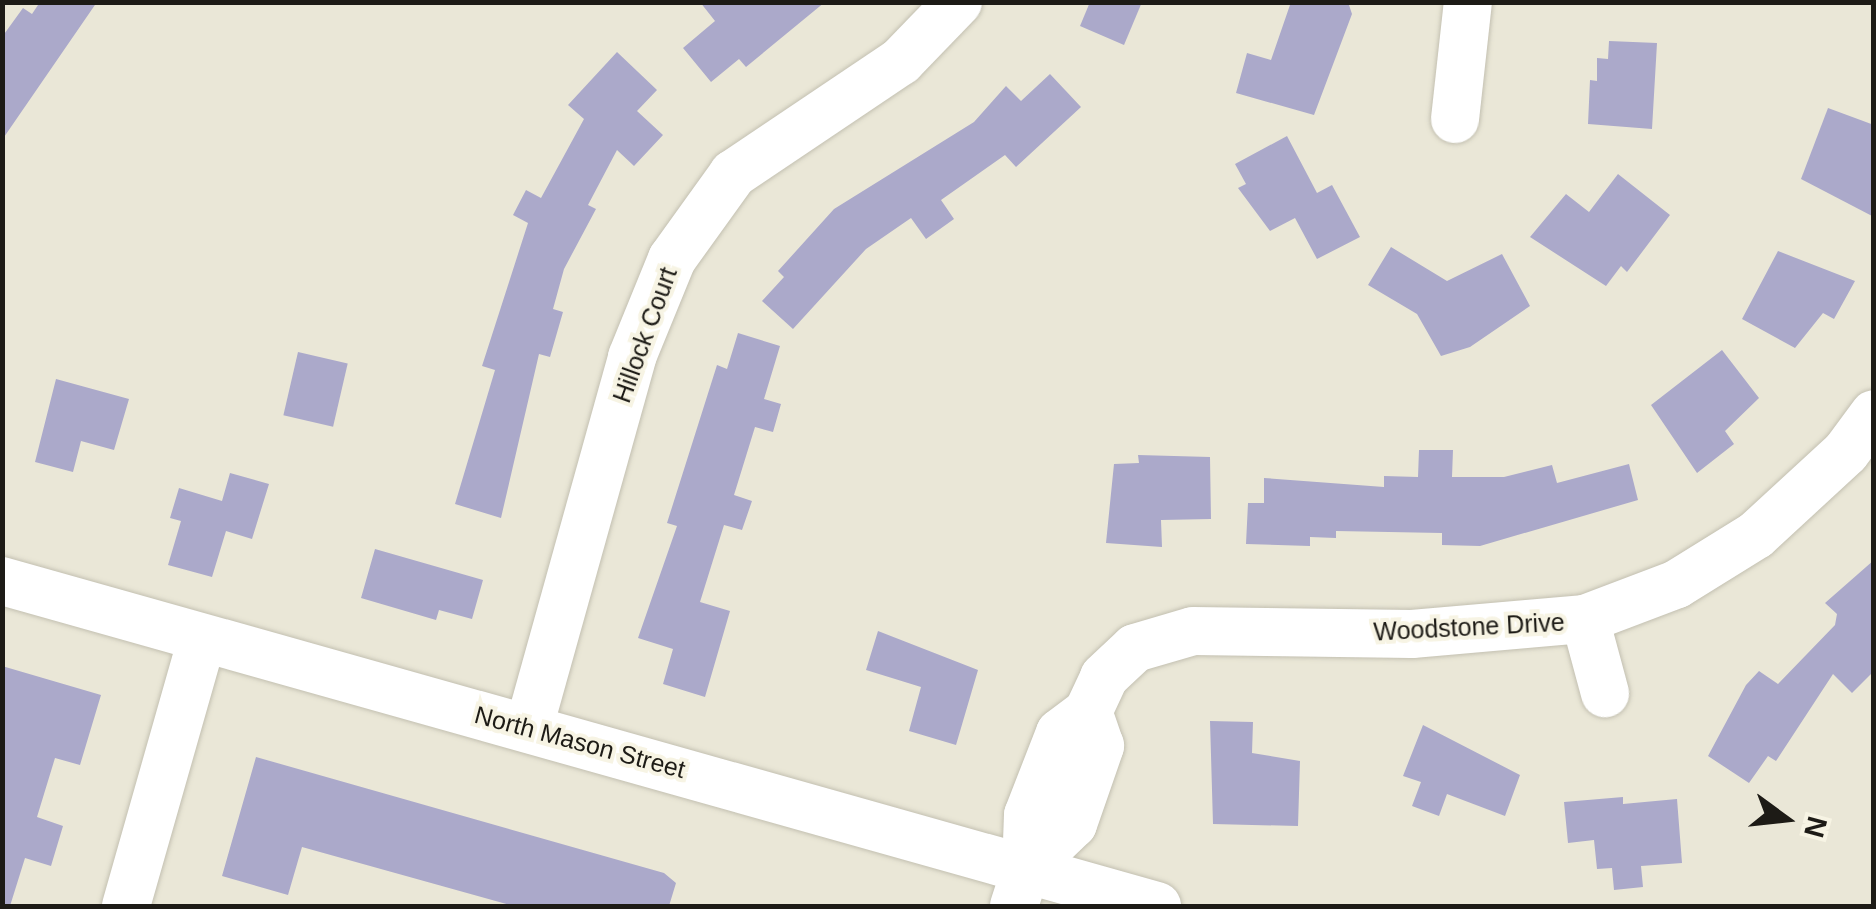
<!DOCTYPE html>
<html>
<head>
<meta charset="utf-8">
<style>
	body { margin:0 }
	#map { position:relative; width:1876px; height:909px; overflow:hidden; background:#eae7d7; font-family:Arial,sans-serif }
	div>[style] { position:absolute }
	.building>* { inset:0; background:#aba9ca; transform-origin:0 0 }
	.roads { filter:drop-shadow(0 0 2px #c3c0b1) drop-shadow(0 0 2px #c3c0b1) }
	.minor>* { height:48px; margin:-24px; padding:0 24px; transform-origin:24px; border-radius:24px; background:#fff }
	span { translate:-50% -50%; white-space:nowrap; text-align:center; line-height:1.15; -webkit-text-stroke:8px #f7f4e4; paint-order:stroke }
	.street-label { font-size:25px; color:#1d1b16 }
	.frame { position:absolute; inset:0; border:5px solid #1d1b16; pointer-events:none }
	.north { position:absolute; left:1736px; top:769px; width:100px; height:100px; -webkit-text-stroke:8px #f7f4e4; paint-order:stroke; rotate:105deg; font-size:28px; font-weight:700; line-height:40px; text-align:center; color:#1d1b16 }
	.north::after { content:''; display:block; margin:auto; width:35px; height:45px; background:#1d1b16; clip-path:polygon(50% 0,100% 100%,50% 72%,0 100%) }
</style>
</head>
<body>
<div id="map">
	<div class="building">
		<div style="clip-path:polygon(40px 2px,97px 2px,2px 140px,2px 37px,23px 8px,32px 14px)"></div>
		<div style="clip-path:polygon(700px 2px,825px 2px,746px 67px,739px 59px,711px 82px,683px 48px,715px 21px)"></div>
		<div style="clip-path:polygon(1090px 2px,1142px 2px,1124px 45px,1080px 26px)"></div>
		<div style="clip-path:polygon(1291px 2px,1348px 2px,1352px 14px,1314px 115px,1236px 93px,1247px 53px,1271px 60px)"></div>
		<div style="clip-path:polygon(1609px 41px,1657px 43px,1652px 129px,1588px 124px,1590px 80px,1597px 81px,1597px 58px,1608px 59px)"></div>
		<div style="clip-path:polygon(617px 52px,657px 90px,637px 111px,663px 135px,634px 166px,617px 150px,588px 205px,596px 209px,564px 269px,553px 309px,563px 312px,550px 357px,539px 354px,501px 518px,455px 504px,495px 370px,482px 366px,528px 223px,513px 215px,526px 190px,541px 198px,584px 119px,568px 105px)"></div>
		<div style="clip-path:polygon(1050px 74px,1081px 107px,1016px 167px,1005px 155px,941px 200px,954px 219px,926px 239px,911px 218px,866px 249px,793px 329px,762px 301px,784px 277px,778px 271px,834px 209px,974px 122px,1006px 86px,1021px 101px)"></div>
		<div style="clip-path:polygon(1828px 108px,1874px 125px,1874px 217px,1801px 179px)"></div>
		<div style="clip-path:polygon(1287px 136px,1317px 193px,1332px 185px,1360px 237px,1317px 259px,1295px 218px,1270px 231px,1238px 188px,1246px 184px,1235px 164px)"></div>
		<div style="clip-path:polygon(1618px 174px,1670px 215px,1627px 272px,1621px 266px,1606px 286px,1530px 237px,1566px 194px,1589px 212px)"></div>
		<div style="clip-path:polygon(1391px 247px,1447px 281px,1502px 254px,1530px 306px,1470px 347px,1441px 356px,1417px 314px,1368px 285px)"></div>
		<div style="clip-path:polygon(1778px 251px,1855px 281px,1834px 319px,1823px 313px,1795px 348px,1742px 319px)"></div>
		<div style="clip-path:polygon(738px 333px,780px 346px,764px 399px,781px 404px,773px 432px,755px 427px,734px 495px,752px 501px,742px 530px,724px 525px,700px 602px,730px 611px,705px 697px,663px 684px,673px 649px,638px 638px,677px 526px,667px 523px,717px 365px,727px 369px)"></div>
		<div style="clip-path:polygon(1722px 350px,1759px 398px,1725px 431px,1734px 444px,1697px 473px,1651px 405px)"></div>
		<div style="left:298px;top:352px;width:51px;height:65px;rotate:13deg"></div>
		<div style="clip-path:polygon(56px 379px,129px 399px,114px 450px,81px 441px,73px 472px,35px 462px)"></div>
		<div style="clip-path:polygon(1419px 450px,1453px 450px,1452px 477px,1504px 477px,1552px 465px,1557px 483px,1629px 464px,1638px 500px,1480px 546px,1442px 545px,1442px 533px,1336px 531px,1336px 538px,1310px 537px,1310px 546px,1246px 544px,1248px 503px,1264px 503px,1264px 478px,1384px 487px,1384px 476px,1418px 477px)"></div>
		<div style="clip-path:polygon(1138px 455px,1210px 457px,1211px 519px,1161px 520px,1162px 547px,1106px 543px,1114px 464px,1139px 463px)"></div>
		<div style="clip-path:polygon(230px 473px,269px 484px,252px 539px,226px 531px,212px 577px,168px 565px,181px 521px,170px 518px,179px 488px,222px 501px)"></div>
		<div style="clip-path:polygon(375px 549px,483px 580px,472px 619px,439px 610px,436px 620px,361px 598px)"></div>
		<div style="clip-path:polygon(1874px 560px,1874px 671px,1852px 693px,1833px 674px,1776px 761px,1768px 756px,1749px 783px,1708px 756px,1746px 685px,1759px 671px,1778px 684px,1835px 625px,1837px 614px,1825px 603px)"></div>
		<div style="clip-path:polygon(878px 631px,978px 670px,956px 745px,909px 731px,921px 687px,866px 670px)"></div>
		<div style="clip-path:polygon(2px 666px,101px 695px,80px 765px,55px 758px,37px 817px,63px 826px,51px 866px,25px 858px,10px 906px,2px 906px)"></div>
		<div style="clip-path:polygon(1210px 721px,1253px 722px,1252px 753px,1300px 761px,1298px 826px,1213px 824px)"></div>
		<div style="clip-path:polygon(1423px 725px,1520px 775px,1505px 816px,1447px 794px,1439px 816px,1412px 806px,1421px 782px,1403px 776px)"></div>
		<div style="clip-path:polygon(256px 757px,664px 873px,676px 883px,669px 906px,514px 906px,302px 847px,288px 895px,222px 876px)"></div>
		<div style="clip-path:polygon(1623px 797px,1623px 804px,1677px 799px,1682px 863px,1641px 866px,1643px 887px,1614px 890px,1612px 868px,1597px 869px,1594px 840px,1568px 843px,1564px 802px)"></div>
	</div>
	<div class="roads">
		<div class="minor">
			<div style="left:1455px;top:119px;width:118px;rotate:-83.7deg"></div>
			<div style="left:2px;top:581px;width:1200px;rotate:15.72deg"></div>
			<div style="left:1585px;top:619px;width:77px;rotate:74.9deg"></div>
			<div style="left:529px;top:727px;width:384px;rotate:-74.4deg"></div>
			<div style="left:632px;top:357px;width:106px;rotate:-67.8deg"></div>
			<div style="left:672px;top:259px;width:105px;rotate:-54.3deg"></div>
			<div style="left:733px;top:174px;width:202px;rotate:-33.9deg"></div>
			<div style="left:901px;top:61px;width:82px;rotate:-46deg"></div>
			<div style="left:1026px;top:869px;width:65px;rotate:-43.8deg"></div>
			<div style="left:1073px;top:824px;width:83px;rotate:-70.9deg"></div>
			<div style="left:1100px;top:746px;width:36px;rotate:-109deg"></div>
			<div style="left:126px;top:906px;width:278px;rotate:-74.1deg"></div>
			<div style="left:1014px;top:906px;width:39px;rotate:-72deg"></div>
			<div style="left:1026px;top:869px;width:54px;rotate:-87.9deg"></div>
			<div style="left:1028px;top:815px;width:88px;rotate:-68.7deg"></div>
			<div style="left:1060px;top:733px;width:35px;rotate:-37deg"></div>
			<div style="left:1088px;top:712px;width:38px;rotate:-65deg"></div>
			<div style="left:1104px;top:677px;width:42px;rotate:-43.1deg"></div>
			<div style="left:1135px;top:648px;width:60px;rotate:-16.3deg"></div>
			<div style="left:1193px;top:631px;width:219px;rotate:0.8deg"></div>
			<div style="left:1412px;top:634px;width:174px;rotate:-5deg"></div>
			<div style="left:1585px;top:619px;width:98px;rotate:-20.8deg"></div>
			<div style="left:1677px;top:584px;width:93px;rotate:-31.8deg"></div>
			<div style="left:1756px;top:535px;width:122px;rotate:-42.7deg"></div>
			<div style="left:1846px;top:452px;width:47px;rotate:-53.6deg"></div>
		</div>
	</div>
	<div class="street-label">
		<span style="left:645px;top:335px;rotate:-70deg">Hillock Court</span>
		<span style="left:1469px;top:627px;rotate:-3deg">Woodstone Drive</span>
		<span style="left:580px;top:742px;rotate:15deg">North Mason Street</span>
	</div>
	<div class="frame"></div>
	<div class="north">N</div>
</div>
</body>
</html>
